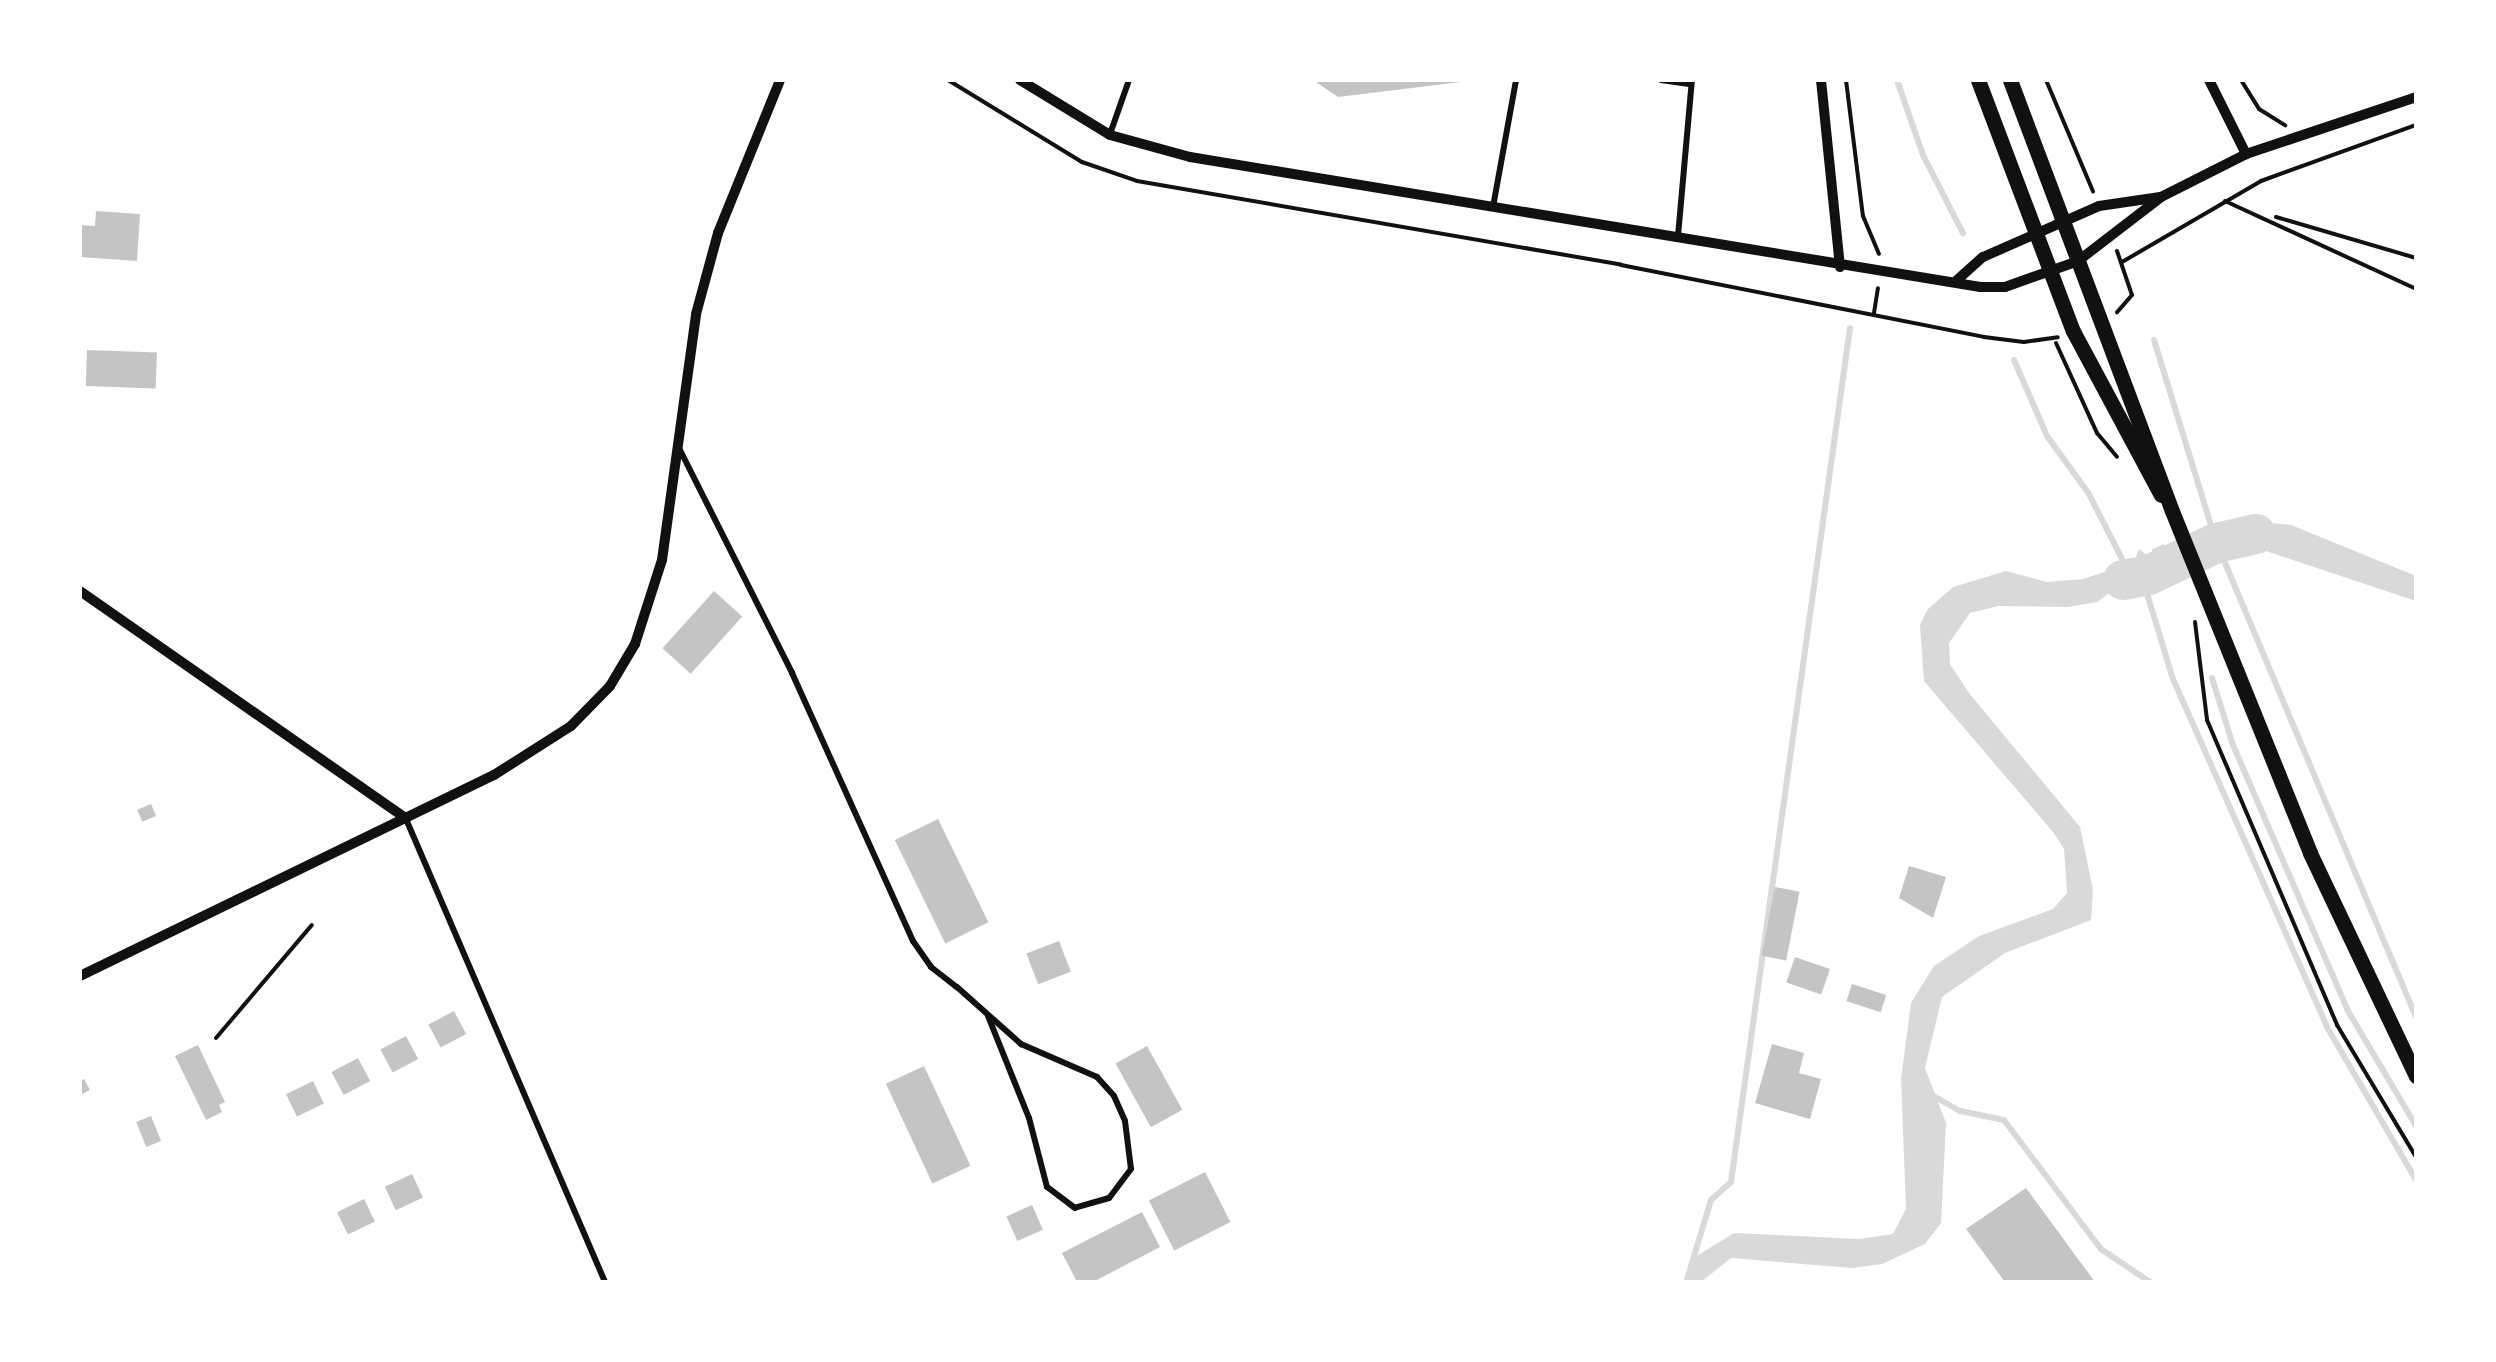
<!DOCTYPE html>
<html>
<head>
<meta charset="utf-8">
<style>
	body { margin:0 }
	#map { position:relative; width:2496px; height:1362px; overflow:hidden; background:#fff; font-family:Quicksand,sans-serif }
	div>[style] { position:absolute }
	.water>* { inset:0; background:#d9d9d9 }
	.stream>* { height:6px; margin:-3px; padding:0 3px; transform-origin:3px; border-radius:3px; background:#d9d9d9 }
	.river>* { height:40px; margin:-20px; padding:0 20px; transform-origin:20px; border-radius:20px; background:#d9d9d9 }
	.building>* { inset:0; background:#c4c4c4; transform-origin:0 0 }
	.path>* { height:4px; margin:-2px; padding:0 2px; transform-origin:2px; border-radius:2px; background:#111 }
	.service>* { height:6px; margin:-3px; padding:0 3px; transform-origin:3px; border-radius:3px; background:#111 }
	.minor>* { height:10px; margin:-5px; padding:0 5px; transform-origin:5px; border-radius:5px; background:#111 }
	.tertiary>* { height:15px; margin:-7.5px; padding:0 7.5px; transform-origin:7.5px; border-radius:7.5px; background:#111 }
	span { translate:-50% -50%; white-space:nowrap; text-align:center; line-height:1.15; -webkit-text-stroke:8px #fff; paint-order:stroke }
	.frame { position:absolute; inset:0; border:82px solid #fff; pointer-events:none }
</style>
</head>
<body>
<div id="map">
	<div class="water">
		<div style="clip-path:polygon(2254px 521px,2291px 525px,2416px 576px,2416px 601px,2254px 547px,2208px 562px,2195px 531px)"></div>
		<div style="clip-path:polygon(2164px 544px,2176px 573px,2146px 592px,2129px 598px,2115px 589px,2097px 602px,2068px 607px,1998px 606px,1970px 613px,1949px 643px,1950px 664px,1969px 693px,2080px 827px,2093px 890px,2091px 920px,2005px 953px,1942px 997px,1925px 1068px,1946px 1123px,1941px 1223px,1925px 1244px,1882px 1264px,1852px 1268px,1731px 1258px,1701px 1282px,1683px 1282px,1690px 1260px,1734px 1233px,1859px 1239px,1893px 1234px,1906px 1209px,1901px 1079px,1911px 1003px,1934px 966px,1979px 936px,2053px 909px,2067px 893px,2064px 849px,2053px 832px,1924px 681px,1920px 625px,1927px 610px,1953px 587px,2006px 571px,2047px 582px,2083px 579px,2134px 562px,2139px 549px,2152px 559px,2152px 549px)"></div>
	</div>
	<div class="stream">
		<div style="left:1897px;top:80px;width:79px;rotate:70.9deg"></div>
		<div style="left:1923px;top:155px;width:88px;rotate:62.9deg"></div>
		<div style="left:2154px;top:340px;width:204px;rotate:72.9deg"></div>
		<div style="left:2014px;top:360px;width:83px;rotate:66.5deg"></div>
		<div style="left:2047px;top:436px;width:72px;rotate:54.1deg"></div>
		<div style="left:2089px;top:494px;width:84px;rotate:63.1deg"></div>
		<div style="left:2220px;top:551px;width:506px;rotate:67.19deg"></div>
		<div style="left:2145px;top:587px;width:96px;rotate:73.1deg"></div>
		<div style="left:2173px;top:679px;width:381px;rotate:66.1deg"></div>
		<div style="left:2327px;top:1027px;width:177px;rotate:59.8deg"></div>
		<div style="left:2212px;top:678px;width:70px;rotate:72.6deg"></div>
		<div style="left:2233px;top:745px;width:290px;rotate:66.6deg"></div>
		<div style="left:2348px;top:1011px;width:134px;rotate:59.4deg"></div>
		<div style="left:1932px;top:1095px;width:32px;rotate:30deg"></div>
		<div style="left:1960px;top:1111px;width:45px;rotate:11.6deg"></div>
		<div style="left:2004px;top:1120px;width:161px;rotate:53.1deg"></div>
		<div style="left:2101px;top:1249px;width:59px;rotate:34deg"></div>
		<div style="left:1691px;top:1266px;width:69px;rotate:-73.1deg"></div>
		<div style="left:1711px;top:1200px;width:27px;rotate:-42deg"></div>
		<div style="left:1731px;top:1182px;width:862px;rotate:-82.07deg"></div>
	</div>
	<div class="river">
		<div style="left:2123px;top:580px;width:26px;rotate:-11deg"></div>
		<div style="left:2149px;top:575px;width:74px;rotate:-25.5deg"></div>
		<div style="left:2216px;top:543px;width:41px;rotate:-12.7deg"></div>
	</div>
	<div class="building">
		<div style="clip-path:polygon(1313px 80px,1460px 80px,1461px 82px,1338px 97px)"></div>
		<div style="clip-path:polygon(96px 211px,140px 214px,137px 261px,80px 257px,80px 225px,95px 226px)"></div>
		<div style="left:87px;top:350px;width:70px;height:36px;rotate:2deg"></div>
		<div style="left:714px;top:591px;width:38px;height:77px;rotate:42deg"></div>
		<div style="left:151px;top:804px;width:13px;height:15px;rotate:67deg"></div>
		<div style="left:938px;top:819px;width:115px;height:48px;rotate:64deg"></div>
		<div style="clip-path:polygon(1909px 866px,1946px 877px,1933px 918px,1899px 898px)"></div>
		<div style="left:1775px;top:887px;width:25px;height:70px;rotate:11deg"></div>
		<div style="left:1059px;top:941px;width:33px;height:35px;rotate:69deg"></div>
		<div style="left:1795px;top:957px;width:37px;height:27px;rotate:19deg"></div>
		<div style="left:1852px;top:984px;width:36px;height:18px;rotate:18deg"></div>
		<div style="left:454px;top:1011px;width:26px;height:29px;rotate:62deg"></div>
		<div style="left:406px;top:1036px;width:26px;height:29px;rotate:62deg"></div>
		<div style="clip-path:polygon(1772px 1044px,1804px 1053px,1799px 1073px,1821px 1079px,1810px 1119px,1755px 1103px)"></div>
		<div style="clip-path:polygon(198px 1045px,225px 1102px,219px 1105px,222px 1112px,206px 1120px,175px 1056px)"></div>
		<div style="left:1147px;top:1046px;width:73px;height:36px;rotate:61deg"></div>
		<div style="left:358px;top:1058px;width:26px;height:30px;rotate:62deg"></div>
		<div style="left:924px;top:1066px;width:110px;height:42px;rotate:65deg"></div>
		<div style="clip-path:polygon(84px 1079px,90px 1090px,80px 1095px,80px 1081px)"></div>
		<div style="left:313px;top:1081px;width:25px;height:30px;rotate:64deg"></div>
		<div style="left:151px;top:1116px;width:27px;height:16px;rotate:68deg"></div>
		<div style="left:1205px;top:1172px;width:56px;height:63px;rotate:63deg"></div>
		<div style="left:412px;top:1174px;width:26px;height:30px;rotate:65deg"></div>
		<div style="clip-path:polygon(2026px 1188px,2095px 1282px,2005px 1282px,1966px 1229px)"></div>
		<div style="left:364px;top:1199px;width:25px;height:30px;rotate:64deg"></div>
		<div style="left:1032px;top:1205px;width:27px;height:28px;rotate:66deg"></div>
		<div style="clip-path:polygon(1142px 1212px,1160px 1247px,1093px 1282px,1077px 1282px,1062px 1253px)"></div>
	</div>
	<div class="path">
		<div style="left:948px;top:80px;width:157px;rotate:31.5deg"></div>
		<div style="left:1082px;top:162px;width:58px;rotate:19.1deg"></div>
		<div style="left:1137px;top:181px;width:491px;rotate:9.8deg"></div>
		<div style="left:1621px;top:265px;width:370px;rotate:11.2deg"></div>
		<div style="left:1984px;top:337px;width:40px;rotate:7.1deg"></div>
		<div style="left:2024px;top:342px;width:34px;rotate:-8deg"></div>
		<div style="left:1846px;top:80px;width:137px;rotate:82.9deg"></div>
		<div style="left:1863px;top:216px;width:41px;rotate:67.2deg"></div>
		<div style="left:2046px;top:80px;width:121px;rotate:67.1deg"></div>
		<div style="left:2241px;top:80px;width:34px;rotate:58deg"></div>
		<div style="left:2259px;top:109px;width:31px;rotate:32deg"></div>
		<div style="left:2225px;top:201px;width:210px;rotate:24.7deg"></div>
		<div style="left:2276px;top:217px;width:146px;rotate:16.3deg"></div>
		<div style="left:2117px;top:251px;width:46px;rotate:71.2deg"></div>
		<div style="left:2132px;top:295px;width:23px;rotate:131deg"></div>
		<div style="left:2122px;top:262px;width:161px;rotate:-30.2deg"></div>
		<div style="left:2261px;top:181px;width:165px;rotate:-19.9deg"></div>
		<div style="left:1874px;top:313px;width:25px;rotate:-81deg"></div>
		<div style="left:2056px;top:343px;width:99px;rotate:65.5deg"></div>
		<div style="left:2097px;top:433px;width:31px;rotate:50deg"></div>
		<div style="left:2195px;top:622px;width:99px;rotate:83deg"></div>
		<div style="left:2207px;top:720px;width:332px;rotate:66.9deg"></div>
		<div style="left:2337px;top:1025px;width:154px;rotate:59.1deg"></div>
		<div style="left:216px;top:1038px;width:148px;rotate:-49.7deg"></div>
	</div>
	<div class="service">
		<div style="left:1661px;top:80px;width:30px;rotate:8deg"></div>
		<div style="left:1110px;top:134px;width:57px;rotate:-70.6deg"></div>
		<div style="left:1493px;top:207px;width:129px;rotate:-79.7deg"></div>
		<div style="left:1678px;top:236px;width:157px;rotate:-84.9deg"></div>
		<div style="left:679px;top:448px;width:252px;rotate:63.3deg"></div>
		<div style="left:792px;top:673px;width:294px;rotate:65.7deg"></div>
		<div style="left:913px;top:941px;width:32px;rotate:55deg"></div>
		<div style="left:931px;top:967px;width:33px;rotate:38deg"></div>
		<div style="left:957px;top:987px;width:86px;rotate:41.7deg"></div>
		<div style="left:1021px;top:1044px;width:83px;rotate:23.5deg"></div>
		<div style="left:1097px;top:1077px;width:25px;rotate:48deg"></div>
		<div style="left:1114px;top:1096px;width:27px;rotate:66deg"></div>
		<div style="left:1125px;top:1121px;width:48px;rotate:82.9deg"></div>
		<div style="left:1131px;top:1169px;width:36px;rotate:127deg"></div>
		<div style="left:1109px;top:1198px;width:35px;rotate:164deg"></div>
		<div style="left:1075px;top:1208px;width:35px;rotate:-143deg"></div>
		<div style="left:1047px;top:1187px;width:71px;rotate:-104.6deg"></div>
		<div style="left:1029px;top:1118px;width:110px;rotate:-111.9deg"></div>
		<div style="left:406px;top:819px;width:504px;rotate:66.74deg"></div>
	</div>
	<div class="minor">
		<div style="left:1020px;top:80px;width:105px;rotate:31.4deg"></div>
		<div style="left:1110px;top:135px;width:83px;rotate:15.4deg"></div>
		<div style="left:1190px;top:157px;width:801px;rotate:9.34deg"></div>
		<div style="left:1980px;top:287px;width:25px"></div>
		<div style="left:2005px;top:287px;width:77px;rotate:-19.6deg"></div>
		<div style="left:2078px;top:261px;width:105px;rotate:-37.6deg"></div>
		<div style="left:2161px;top:197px;width:95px;rotate:-26.8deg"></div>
		<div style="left:2246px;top:154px;width:179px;rotate:-18.5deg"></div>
		<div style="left:1821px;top:80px;width:188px;rotate:84.2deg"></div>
		<div style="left:2209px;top:80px;width:83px;rotate:63.4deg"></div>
		<div style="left:1956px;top:281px;width:36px;rotate:-42deg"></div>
		<div style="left:1983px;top:257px;width:127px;rotate:-23.7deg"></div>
		<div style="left:2099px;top:206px;width:62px;rotate:-8.4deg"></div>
		<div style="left:80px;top:591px;width:397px;rotate:34.9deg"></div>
		<div style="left:80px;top:976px;width:460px;rotate:-25.9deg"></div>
		<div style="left:494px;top:775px;width:91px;rotate:-32.5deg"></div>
		<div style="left:571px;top:726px;width:56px;rotate:-45.7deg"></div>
		<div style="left:610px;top:686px;width:49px;rotate:-59.2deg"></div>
		<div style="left:635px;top:644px;width:88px;rotate:-72.2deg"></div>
		<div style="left:662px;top:560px;width:248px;rotate:-82.1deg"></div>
		<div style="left:696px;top:314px;width:84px;rotate:-74.8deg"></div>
		<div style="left:718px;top:233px;width:165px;rotate:-67.9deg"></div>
	</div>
	<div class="tertiary">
		<div style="left:1978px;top:80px;width:268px;rotate:69.3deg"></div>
		<div style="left:2073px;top:331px;width:186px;rotate:61.8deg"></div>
		<div style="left:2010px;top:80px;width:460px;rotate:69.4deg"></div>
		<div style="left:2172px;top:511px;width:369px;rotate:68deg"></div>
		<div style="left:2310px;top:853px;width:247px;rotate:64.6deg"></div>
	</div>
	<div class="frame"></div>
</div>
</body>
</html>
